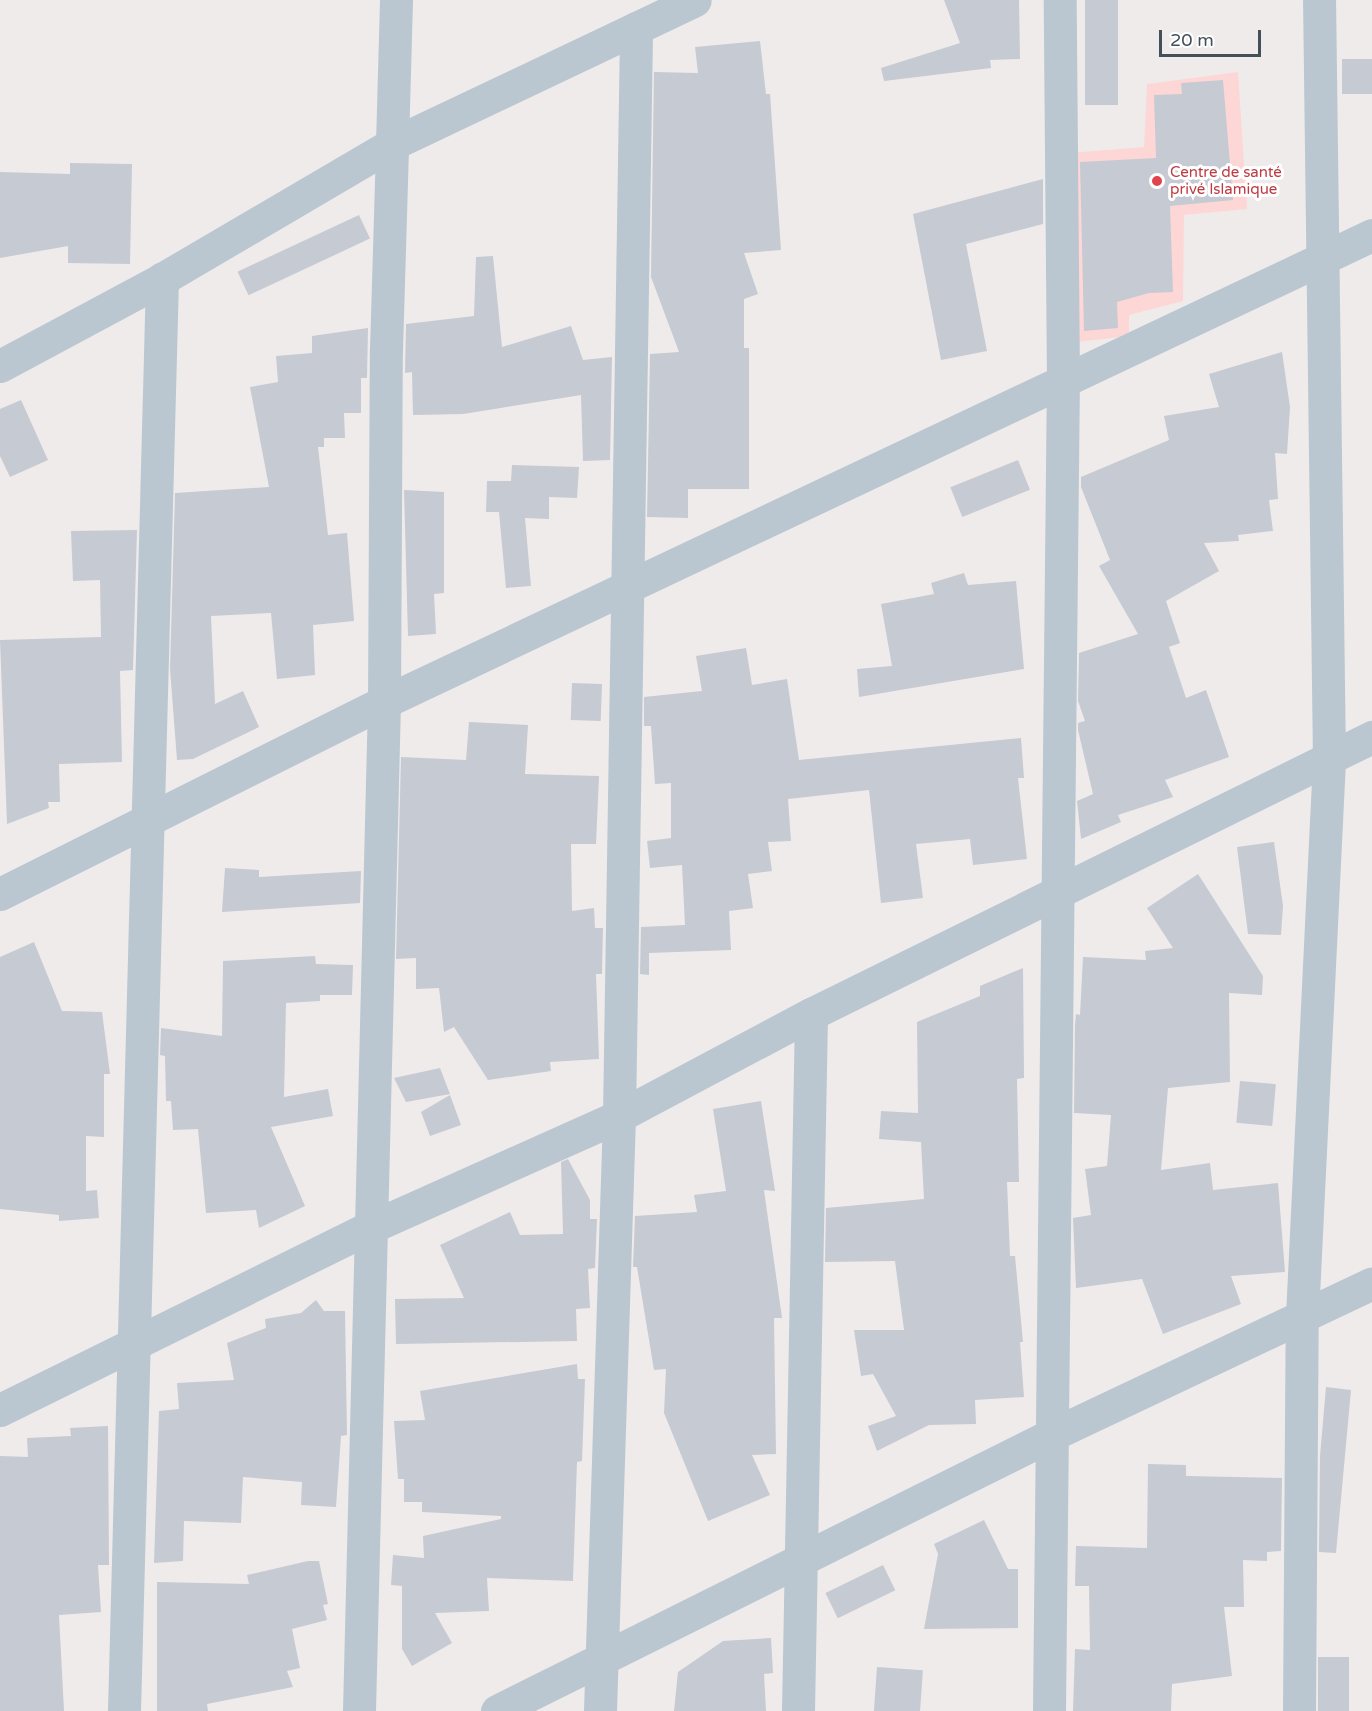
<!DOCTYPE html>
<html>
<head>
<meta charset="utf-8">
<style>
	body { margin:0 }
	#map { position:relative; width:1372px; height:1711px; overflow:hidden; background:#efebeb; font-family:"Varela Round",sans-serif }
	div>[style] { position:absolute }
	.medical>* { inset:0; background:#fdd7d6 }
	.building>* { inset:0; background:#c6cad2; transform-origin:0 0 }
	.minor>* { height:33px; margin:-16.5px; padding:0 16.5px; transform-origin:16.5px; border-radius:16.5px; background:#bac7d0 }
	.dots>* { width:16px; height:16px; translate:-50% -50%; box-sizing:border-box; border:3px solid #fff; border-radius:50% }
	span { translate:-50% -50%; white-space:nowrap; text-align:center; line-height:1.15; -webkit-text-stroke:6px #fff; paint-order:stroke }
	.health-label { font-size:15px; color:#be3a42 }
	.left { translate:0 -50%; text-align:left }
	.scale { position:absolute; left:1159px; top:30px; width:102px; height:27px; box-sizing:border-box; border:3px solid #42505a; border-top:0; padding-left:8px; font-size:18px; line-height:21px; white-space:nowrap; color:#42505a; -webkit-text-stroke:4px #fff; paint-order:stroke }
</style>
</head>
<body>
<div id="map">
	<div class="medical">
		<div style="clip-path:polygon(1238px 72px,1247px 209px,1184px 215px,1183px 301px,1129px 315px,1129px 336px,1077px 342px,1069px 153px,1144px 147px,1147px 84px)"></div>
	</div>
	<div class="building">
		<div style="clip-path:polygon(944px 0,1019px 0,1020px 59px,990px 60px,991px 68px,884px 81px,881px 68px,960px 43px)"></div>
		<div style="left:1085px;top:0;width:33px;height:105px"></div>
		<div style="clip-path:polygon(760px 41px,766px 94px,770px 94px,781px 250px,744px 253px,758px 294px,744px 299px,744px 348px,749px 348px,749px 489px,688px 489px,688px 518px,647px 517px,650px 354px,679px 352px,651px 277px,654px 72px,698px 73px,695px 47px)"></div>
		<div style="left:1372px;top:59px;width:35px;height:30px;rotate:90deg"></div>
		<div style="clip-path:polygon(1223px 80px,1233px 200px,1170px 206px,1173px 292px,1149px 293px,1117px 302px,1118px 328px,1084px 331px,1080px 162px,1156px 158px,1154px 95px,1182px 94px,1181px 83px)"></div>
		<div style="clip-path:polygon(70px 163px,132px 164px,130px 264px,68px 263px,68px 246px,0 258px,0 172px,70px 174px)"></div>
		<div style="clip-path:polygon(1043px 179px,1043px 224px,966px 244px,987px 351px,941px 360px,913px 214px)"></div>
		<div style="left:359px;top:215px;width:26px;height:134px;rotate:65deg"></div>
		<div style="clip-path:polygon(493px 256px,502px 347px,571px 326px,583px 360px,612px 357px,610px 460px,583px 461px,581px 395px,463px 414px,413px 415px,412px 372px,405px 373px,406px 324px,474px 316px,476px 257px)"></div>
		<div style="clip-path:polygon(368px 328px,367px 378px,361px 378px,361px 413px,344px 413px,345px 438px,324px 438px,324px 447px,318px 447px,328px 535px,347px 533px,354px 621px,313px 625px,315px 675px,277px 679px,271px 613px,211px 616px,215px 704px,243px 691px,259px 727px,193px 759px,177px 760px,170px 669px,175px 493px,269px 487px,250px 387px,278px 382px,276px 356px,312px 353px,312px 336px)"></div>
		<div style="clip-path:polygon(1282px 352px,1290px 407px,1287px 454px,1275px 453px,1278px 499px,1269px 500px,1273px 531px,1238px 535px,1239px 541px,1204px 543px,1219px 571px,1166px 601px,1180px 643px,1169px 647px,1186px 698px,1206px 690px,1229px 757px,1165px 780px,1173px 797px,1118px 815px,1121px 822px,1081px 839px,1077px 801px,1093px 794px,1078px 730px,1078px 723px,1085px 721px,1078px 701px,1079px 653px,1138px 634px,1099px 566px,1110px 560px,1081px 487px,1081px 477px,1169px 440px,1164px 416px,1219px 407px,1209px 374px)"></div>
		<div style="clip-path:polygon(21px 400px,48px 460px,10px 477px,0 456px,0 409px)"></div>
		<div style="left:1018px;top:460px;width:32px;height:73px;rotate:68deg"></div>
		<div style="clip-path:polygon(512px 465px,579px 467px,577px 498px,549px 497px,549px 519px,525px 518px,531px 586px,506px 588px,499px 512px,486px 512px,487px 481px,511px 481px)"></div>
		<div style="clip-path:polygon(404px 490px,444px 492px,444px 593px,434px 594px,436px 634px,408px 636px)"></div>
		<div style="clip-path:polygon(137px 530px,133px 670px,120px 671px,122px 762px,59px 764px,60px 802px,48px 802px,49px 808px,7px 824px,0 640px,101px 637px,100px 580px,73px 581px,71px 531px)"></div>
		<div style="clip-path:polygon(964px 573px,968px 585px,1016px 581px,1024px 669px,859px 697px,857px 669px,892px 666px,881px 604px,934px 594px,931px 583px)"></div>
		<div style="clip-path:polygon(746px 648px,752px 685px,787px 679px,799px 760px,1021px 738px,1024px 778px,1018px 778px,1027px 859px,973px 865px,970px 839px,916px 844px,923px 898px,881px 903px,869px 790px,788px 799px,791px 841px,768px 842px,772px 871px,748px 874px,753px 908px,729px 911px,731px 950px,649px 953px,649px 975px,640px 974px,641px 927px,685px 925px,682px 865px,650px 868px,647px 841px,671px 838px,671px 783px,655px 784px,651px 726px,644px 726px,644px 697px,702px 691px,696px 656px)"></div>
		<div style="left:572px;top:683px;width:30px;height:37px;rotate:2deg"></div>
		<div style="clip-path:polygon(469px 722px,528px 725px,525px 774px,599px 776px,596px 844px,571px 844px,572px 911px,594px 908px,595px 928px,603px 928px,602px 974px,596px 974px,599px 1059px,550px 1062px,551px 1071px,488px 1080px,454px 1027px,444px 1032px,439px 988px,416px 989px,416px 958px,396px 959px,401px 757px,466px 760px)"></div>
		<div style="clip-path:polygon(1274px 842px,1283px 906px,1281px 935px,1248px 934px,1237px 847px)"></div>
		<div style="clip-path:polygon(225px 868px,259px 870px,259px 877px,361px 871px,360px 903px,222px 912px)"></div>
		<div style="clip-path:polygon(1198px 874px,1263px 976px,1262px 995px,1229px 993px,1230px 1082px,1168px 1088px,1161px 1170px,1210px 1163px,1213px 1190px,1278px 1183px,1285px 1272px,1231px 1276px,1241px 1304px,1163px 1334px,1142px 1279px,1076px 1288px,1073px 1218px,1091px 1215px,1085px 1169px,1107px 1166px,1111px 1115px,1074px 1113px,1075px 1025px,1076px 1014px,1080px 1015px,1083px 957px,1146px 960px,1145px 951px,1173px 948px,1147px 908px)"></div>
		<div style="clip-path:polygon(34px 942px,62px 1011px,102px 1012px,110px 1074px,104px 1074px,104px 1137px,86px 1136px,86px 1191px,97px 1190px,99px 1218px,59px 1221px,59px 1215px,0 1209px,0 957px)"></div>
		<div style="clip-path:polygon(315px 956px,316px 964px,353px 965px,352px 995px,320px 995px,320px 1001px,286px 1003px,284px 1097px,328px 1089px,333px 1116px,271px 1127px,305px 1206px,259px 1228px,256px 1210px,206px 1213px,198px 1129px,173px 1130px,171px 1101px,166px 1101px,165px 1056px,160px 1055px,161px 1028px,222px 1036px,223px 961px)"></div>
		<div style="clip-path:polygon(1023px 968px,1024px 1078px,1017px 1079px,1019px 1182px,1007px 1182px,1010px 1256px,1015px 1256px,1023px 1342px,1020px 1342px,1024px 1397px,975px 1400px,976px 1424px,929px 1425px,877px 1451px,868px 1426px,896px 1416px,873px 1374px,861px 1376px,854px 1330px,904px 1330px,895px 1261px,825px 1262px,826px 1208px,924px 1199px,921px 1142px,879px 1139px,881px 1111px,918px 1113px,917px 1022px,980px 996px,980px 986px)"></div>
		<div style="clip-path:polygon(440px 1068px,450px 1094px,406px 1102px,394px 1078px)"></div>
		<div style="left:1240px;top:1081px;width:36px;height:42px;rotate:5deg"></div>
		<div style="clip-path:polygon(450px 1095px,461px 1125px,430px 1136px,421px 1112px)"></div>
		<div style="clip-path:polygon(761px 1101px,775px 1191px,764px 1190px,782px 1318px,774px 1318px,776px 1454px,752px 1455px,770px 1495px,708px 1521px,664px 1413px,666px 1369px,654px 1370px,637px 1267px,633px 1267px,635px 1216px,697px 1212px,694px 1195px,726px 1191px,713px 1109px)"></div>
		<div style="clip-path:polygon(568px 1159px,590px 1200px,590px 1219px,597px 1219px,595px 1268px,588px 1269px,590px 1308px,576px 1309px,577px 1341px,396px 1344px,395px 1299px,464px 1298px,440px 1245px,510px 1212px,520px 1235px,563px 1234px,561px 1162px)"></div>
		<div style="clip-path:polygon(316px 1300px,324px 1311px,345px 1311px,347px 1435px,341px 1436px,336px 1507px,301px 1505px,302px 1482px,243px 1477px,241px 1523px,184px 1521px,183px 1561px,154px 1563px,159px 1411px,179px 1409px,177px 1383px,234px 1380px,227px 1343px,266px 1328px,265px 1319px,301px 1313px)"></div>
		<div style="clip-path:polygon(577px 1364px,578px 1379px,585px 1379px,582px 1461px,577px 1462px,573px 1581px,487px 1578px,489px 1611px,435px 1613px,452px 1643px,412px 1666px,402px 1649px,402px 1586px,391px 1585px,393px 1555px,424px 1558px,423px 1536px,501px 1519px,501px 1516px,422px 1512px,422px 1502px,404px 1502px,404px 1479px,398px 1479px,394px 1421px,425px 1420px,420px 1391px)"></div>
		<div style="clip-path:polygon(1326px 1387px,1351px 1390px,1336px 1553px,1319px 1552px,1320px 1456px)"></div>
		<div style="clip-path:polygon(108px 1426px,109px 1565px,98px 1565px,101px 1612px,59px 1615px,64px 1711px,0 1711px,0 1456px,28px 1457px,27px 1438px,71px 1436px,70px 1428px)"></div>
		<div style="clip-path:polygon(1148px 1464px,1186px 1465px,1186px 1476px,1282px 1478px,1281px 1551px,1267px 1552px,1267px 1561px,1243px 1560px,1244px 1607px,1224px 1607px,1232px 1676px,1172px 1684px,1171px 1711px,1073px 1711px,1075px 1649px,1090px 1650px,1089px 1586px,1075px 1586px,1076px 1546px,1147px 1548px)"></div>
		<div style="clip-path:polygon(984px 1520px,1008px 1569px,1018px 1569px,1018px 1628px,924px 1629px,938px 1554px,934px 1544px)"></div>
		<div style="clip-path:polygon(308px 1561px,319px 1561px,328px 1604px,323px 1605px,327px 1620px,292px 1629px,300px 1668px,287px 1671px,293px 1687px,207px 1704px,208px 1711px,157px 1711px,157px 1582px,249px 1584px,247px 1575px)"></div>
		<div style="left:883px;top:1565px;width:28px;height:64px;rotate:64deg"></div>
		<div style="clip-path:polygon(771px 1638px,773px 1673px,764px 1674px,766px 1711px,674px 1711px,678px 1672px,723px 1641px)"></div>
		<div style="left:1318px;top:1657px;width:31px;height:54px"></div>
		<div style="left:877px;top:1667px;width:46px;height:44px;rotate:4deg"></div>
	</div>
	<div class="minor">
		<div style="left:0;top:366px;width:184px;rotate:-28.2deg"></div>
		<div style="left:162px;top:279px;width:267px;rotate:-30.4deg"></div>
		<div style="left:392px;top:144px;width:144px;rotate:-88.4deg"></div>
		<div style="left:0;top:894px;width:429px;rotate:-26.6deg"></div>
		<div style="left:384px;top:702px;width:1093px;rotate:-25.3deg"></div>
		<div style="left:0;top:1410px;width:411px;rotate:-26.3deg"></div>
		<div style="left:369px;top:1228px;width:274px;rotate:-24.1deg"></div>
		<div style="left:619px;top:1116px;width:217px;rotate:-28deg"></div>
		<div style="left:811px;top:1014px;width:626px;rotate:-26.28deg"></div>
		<div style="left:124px;top:1711px;width:1433px;rotate:-88.48deg"></div>
		<div style="left:359px;top:1711px;width:1009px;rotate:-88.58deg"></div>
		<div style="left:384px;top:702px;width:352px;rotate:-89.7deg"></div>
		<div style="left:386px;top:350px;width:206px;rotate:-88.3deg"></div>
		<div style="left:392px;top:144px;width:335px;rotate:-25.4deg"></div>
		<div style="left:497px;top:1711px;width:617px;rotate:-26.48deg"></div>
		<div style="left:1049px;top:1436px;width:357px;rotate:-25.3deg"></div>
		<div style="left:600px;top:1711px;width:595px;rotate:-88.17deg"></div>
		<div style="left:619px;top:1116px;width:1088px;rotate:-89.1deg"></div>
		<div style="left:798px;top:1711px;width:697px;rotate:-88.93deg"></div>
		<div style="left:1049px;top:1711px;width:1330px;rotate:-89.4deg"></div>
		<div style="left:1063px;top:381px;width:381px;rotate:-90.5deg"></div>
		<div style="left:1299px;top:1711px;width:395px;rotate:-89.6deg"></div>
		<div style="left:1302px;top:1316px;width:557px;rotate:-87.22deg"></div>
		<div style="left:1329px;top:760px;width:760px;rotate:-90.75deg"></div>
	</div>
	<div class="dots">
		<div style="left:1157px;top:181px;background:#e0444e"></div>
	</div>
	<div class="health-label">
		<span class="left" style="left:1170px;top:181px">Centre de santé<br>privé Islamique</span>
	</div>
	<div class="scale">20 m</div>
</div>
</body>
</html>
